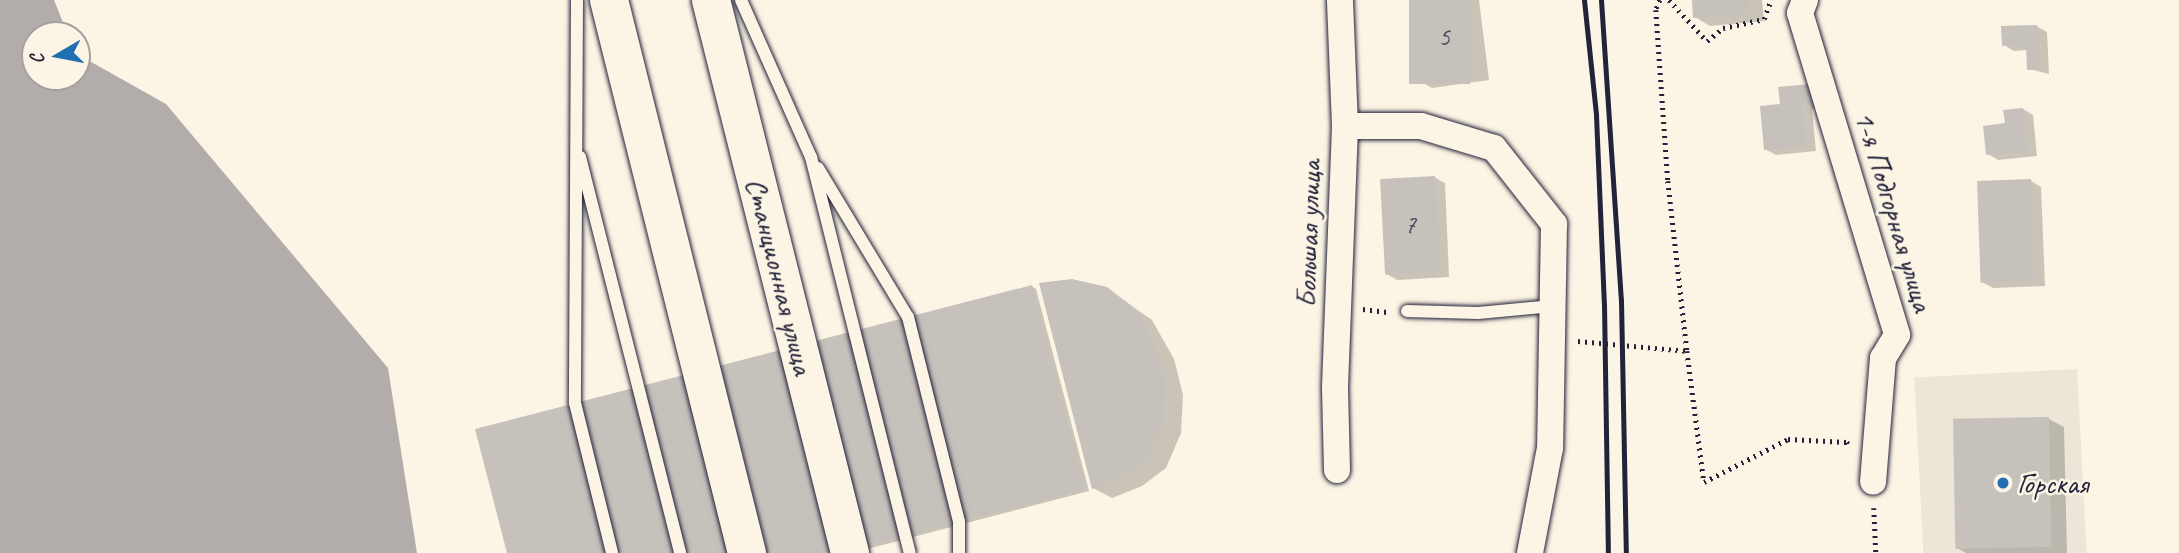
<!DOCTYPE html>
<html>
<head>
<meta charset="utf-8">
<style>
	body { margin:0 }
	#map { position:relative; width:2179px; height:553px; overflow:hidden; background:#fcf5e5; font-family:Caveat,sans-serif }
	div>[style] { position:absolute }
	.built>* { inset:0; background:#ece5d8; transform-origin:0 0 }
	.water>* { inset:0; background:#b2adab }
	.shadow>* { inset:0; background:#0003 }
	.building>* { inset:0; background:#c6c1bb; transform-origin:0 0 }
	.path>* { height:4.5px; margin-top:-2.25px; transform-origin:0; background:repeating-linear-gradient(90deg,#22223b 0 2px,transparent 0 7px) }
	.roads { filter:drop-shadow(0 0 2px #22223b) drop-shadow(0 0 2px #22223b) }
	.lane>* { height:12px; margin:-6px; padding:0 6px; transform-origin:6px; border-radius:6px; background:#fcf5e5 }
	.street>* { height:26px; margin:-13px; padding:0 13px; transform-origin:13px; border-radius:13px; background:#fcf5e5 }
	.primary>* { height:38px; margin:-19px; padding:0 19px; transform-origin:19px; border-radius:19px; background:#fcf5e5 }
	.rail>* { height:5px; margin:-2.5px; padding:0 2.5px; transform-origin:2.5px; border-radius:2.5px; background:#22223b }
	.dots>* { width:19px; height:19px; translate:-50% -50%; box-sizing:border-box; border:4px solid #fcf5e5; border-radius:50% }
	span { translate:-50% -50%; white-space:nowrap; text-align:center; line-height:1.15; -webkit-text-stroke:5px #fcf5e5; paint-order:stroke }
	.number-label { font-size:26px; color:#4b4a5b }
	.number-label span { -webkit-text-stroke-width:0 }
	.street-label { font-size:30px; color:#22223b }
	.poi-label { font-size:30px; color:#22223b }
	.left { translate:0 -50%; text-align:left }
	.north { position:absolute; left:21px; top:21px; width:70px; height:70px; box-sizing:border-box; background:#fcf5e5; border:2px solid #a5a1a1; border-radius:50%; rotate:260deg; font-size:19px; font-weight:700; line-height:28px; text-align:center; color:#22223b }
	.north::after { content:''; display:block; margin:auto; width:24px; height:32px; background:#1f6fb2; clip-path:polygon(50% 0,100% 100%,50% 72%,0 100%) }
</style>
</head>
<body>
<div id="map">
	<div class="built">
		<div style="left:2077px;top:369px;width:184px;height:163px;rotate:87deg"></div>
	</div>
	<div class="water">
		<div style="clip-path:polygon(0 0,54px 0,68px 35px,35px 35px,35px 77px,77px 77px,77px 54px,166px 104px,388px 368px,417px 553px,0 553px)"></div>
	</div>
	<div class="shadow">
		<div style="clip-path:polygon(1411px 0,1479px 0,1489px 80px,1432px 88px,1421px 82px)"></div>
		<div style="clip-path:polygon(1693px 0,1762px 0,1764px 21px,1710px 26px,1695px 17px)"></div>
		<div style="clip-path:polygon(2036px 26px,2047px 32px,2049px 74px,2029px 69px,2028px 50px,2014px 51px,2004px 45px)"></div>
		<div style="clip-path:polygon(1811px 85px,1823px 108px,1812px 109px,1816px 151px,1776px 155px,1765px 149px,1782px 105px)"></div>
		<div style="clip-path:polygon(2023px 109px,2033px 115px,2037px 156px,1998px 160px,1988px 154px)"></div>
		<div style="clip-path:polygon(1434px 177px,1445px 183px,1449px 277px,1397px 280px,1387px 274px)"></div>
		<div style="clip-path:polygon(2031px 181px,2041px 187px,2045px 286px,1993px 288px,1982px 282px)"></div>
		<div style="clip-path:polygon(1031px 286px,1036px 289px,1089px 491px,852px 553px,509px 553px)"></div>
		<div style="clip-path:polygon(1106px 288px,1152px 320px,1174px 359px,1183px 395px,1181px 433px,1166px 468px,1142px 486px,1112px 498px,1093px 488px)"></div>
		<div style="clip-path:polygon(2049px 419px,2064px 427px,2067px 553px,1966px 553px,1957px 548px)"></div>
	</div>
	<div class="building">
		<div style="left:1409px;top:0;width:61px;height:84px"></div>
		<div style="clip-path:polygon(1692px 0,1748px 0,1749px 13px,1693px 18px)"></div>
		<div style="clip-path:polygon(2037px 25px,2039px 69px,2027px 70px,2026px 45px,2002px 46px,2001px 26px)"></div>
		<div style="clip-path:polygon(1811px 84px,1813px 103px,1802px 104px,1806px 146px,1764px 150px,1760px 106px,1780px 104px,1778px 87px)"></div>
		<div style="clip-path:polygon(2023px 108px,2027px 151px,1986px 155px,1983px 126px,2005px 123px,2003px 110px)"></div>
		<div style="left:1435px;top:176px;width:96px;height:55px;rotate:87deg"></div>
		<div style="left:2031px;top:179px;width:102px;height:54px;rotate:88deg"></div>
		<div style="clip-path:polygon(1072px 279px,1107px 287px,1134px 308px,1156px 347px,1165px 383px,1163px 422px,1148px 458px,1124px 476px,1092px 489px,1039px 283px)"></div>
		<div style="clip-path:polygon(1032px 285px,1085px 489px,839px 553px,507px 553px,475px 429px)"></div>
		<div style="left:2049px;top:417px;width:130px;height:96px;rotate:89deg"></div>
	</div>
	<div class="path">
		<div style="left:1660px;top:0;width:11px;rotate:112deg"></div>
		<div style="left:1656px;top:10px;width:171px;rotate:86deg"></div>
		<div style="left:1668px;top:181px;width:171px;rotate:83.6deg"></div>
		<div style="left:1669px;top:0;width:56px;rotate:47.2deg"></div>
		<div style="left:1707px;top:41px;width:21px;rotate:-39deg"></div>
		<div style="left:1723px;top:28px;width:42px;rotate:-12.4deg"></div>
		<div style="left:1764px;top:19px;width:20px;rotate:-70deg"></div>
		<div style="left:1363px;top:309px;width:26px;rotate:7deg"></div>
		<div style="left:1578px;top:341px;width:109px;rotate:5.2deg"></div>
		<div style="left:1687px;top:351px;width:132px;rotate:82.6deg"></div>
		<div style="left:1704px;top:482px;width:94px;rotate:-27.1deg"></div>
		<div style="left:1788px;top:439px;width:59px;rotate:2.9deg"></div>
		<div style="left:1847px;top:442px;width:6px;rotate:59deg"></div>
		<div style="left:1874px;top:508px;width:45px;rotate:87.5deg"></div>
	</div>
	<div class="roads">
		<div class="lane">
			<div style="left:577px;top:0;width:403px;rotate:90.3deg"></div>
			<div style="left:575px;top:403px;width:154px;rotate:76.1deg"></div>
			<div style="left:741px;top:0;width:172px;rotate:66deg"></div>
			<div style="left:811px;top:157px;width:408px;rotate:76deg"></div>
			<div style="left:580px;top:157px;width:408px;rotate:75.8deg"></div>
			<div style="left:818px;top:168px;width:174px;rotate:58.9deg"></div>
			<div style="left:908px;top:317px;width:211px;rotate:76deg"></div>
			<div style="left:959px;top:522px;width:31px;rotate:90deg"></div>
			<div style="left:1407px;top:311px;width:71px;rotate:1.6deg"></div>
			<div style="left:1478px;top:313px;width:75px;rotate:-5.3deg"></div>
		</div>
		<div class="street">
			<div style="left:1805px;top:0;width:14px;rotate:111deg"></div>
			<div style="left:1800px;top:13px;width:336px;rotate:73.2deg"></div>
			<div style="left:1897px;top:335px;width:27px;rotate:121deg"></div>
			<div style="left:1883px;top:358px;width:124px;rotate:94.6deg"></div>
			<div style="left:1345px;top:126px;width:76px"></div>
			<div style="left:1421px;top:126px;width:76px;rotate:16.8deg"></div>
			<div style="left:1494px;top:148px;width:97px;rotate:51.7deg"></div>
			<div style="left:1554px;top:224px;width:224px;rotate:91deg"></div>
			<div style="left:1550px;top:448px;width:107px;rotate:100.8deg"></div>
			<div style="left:1337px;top:470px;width:83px;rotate:-91.4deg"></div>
			<div style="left:1335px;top:387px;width:261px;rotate:-87.8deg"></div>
			<div style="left:1345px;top:126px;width:126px;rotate:-92.3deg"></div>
		</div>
		<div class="primary">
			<div style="left:609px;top:0;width:570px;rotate:75.99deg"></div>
			<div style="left:711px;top:0;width:570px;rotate:75.89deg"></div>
		</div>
	</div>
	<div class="rail">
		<div style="left:1584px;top:0;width:116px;rotate:84deg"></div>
		<div style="left:1596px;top:115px;width:189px;rotate:87.6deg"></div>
		<div style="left:1604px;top:304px;width:249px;rotate:89.1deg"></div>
		<div style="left:1601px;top:0;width:301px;rotate:86.2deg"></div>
		<div style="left:1621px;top:300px;width:253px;rotate:88.9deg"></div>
	</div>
	<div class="dots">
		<div style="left:2003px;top:483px;background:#1f6fb2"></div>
	</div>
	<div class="number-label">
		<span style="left:1444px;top:37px">5</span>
		<span style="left:1410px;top:225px">7</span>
	</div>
	<div class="street-label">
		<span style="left:1894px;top:211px;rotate:73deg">1-я Подгорная улица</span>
		<span style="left:1308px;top:234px;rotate:-88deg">Большая улица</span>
		<span style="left:780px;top:276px;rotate:76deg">Станционная улица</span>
	</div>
	<div class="poi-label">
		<span class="left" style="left:2017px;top:483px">Горская</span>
	</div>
	<div class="north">С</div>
</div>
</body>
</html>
